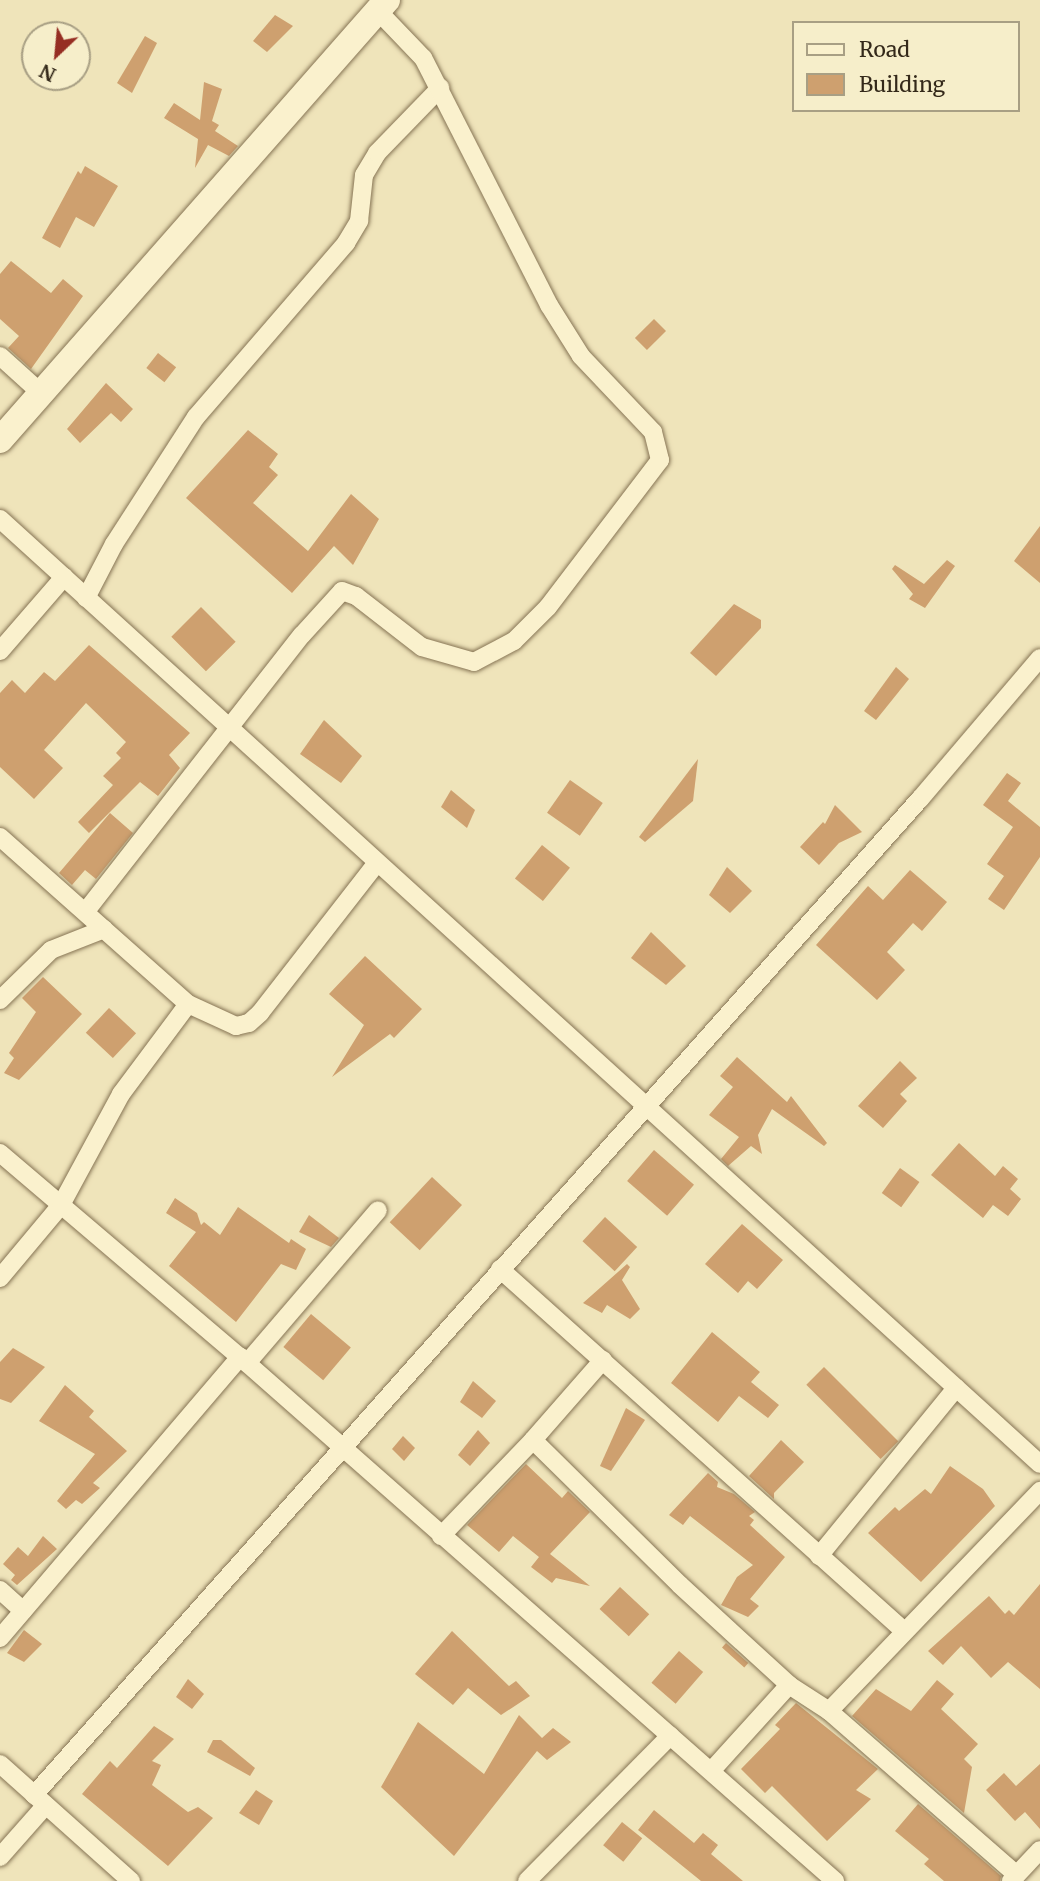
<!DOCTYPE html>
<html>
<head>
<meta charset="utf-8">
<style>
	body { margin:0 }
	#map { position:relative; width:1040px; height:1881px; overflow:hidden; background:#efe4ba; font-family:Merriweather,serif }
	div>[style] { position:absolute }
	.building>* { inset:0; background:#cea06f; transform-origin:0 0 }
	.roads { filter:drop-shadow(0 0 2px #867454) drop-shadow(0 0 2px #867454) }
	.street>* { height:18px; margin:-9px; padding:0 9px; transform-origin:9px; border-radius:9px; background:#faf1cd }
	.secondary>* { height:26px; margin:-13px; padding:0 13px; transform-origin:13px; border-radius:13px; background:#faf1cd }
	span { translate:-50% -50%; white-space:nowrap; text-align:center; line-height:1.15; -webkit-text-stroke:7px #f6eeca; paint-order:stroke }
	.legend { position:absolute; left:792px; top:21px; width:228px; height:91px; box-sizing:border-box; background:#f6eeca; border:2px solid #a89f84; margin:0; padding:9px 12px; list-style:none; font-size:21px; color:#34291a }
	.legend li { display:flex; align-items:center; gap:14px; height:35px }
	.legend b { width:35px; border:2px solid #a89f84 }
	.north { position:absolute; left:21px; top:21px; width:70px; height:70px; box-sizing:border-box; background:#f6eeca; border:2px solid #a89f84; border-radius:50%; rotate:206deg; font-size:19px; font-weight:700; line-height:28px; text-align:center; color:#34291a }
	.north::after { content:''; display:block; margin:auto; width:24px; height:32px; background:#962e23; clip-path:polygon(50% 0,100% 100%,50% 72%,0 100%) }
</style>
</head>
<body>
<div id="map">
	<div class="building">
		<div style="clip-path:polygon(275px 15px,293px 26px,267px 52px,253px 41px)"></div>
		<div style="clip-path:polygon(145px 36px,157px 43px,132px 93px,117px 83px)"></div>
		<div style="clip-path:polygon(204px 82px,222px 89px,212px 121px,219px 125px,215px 131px,238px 146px,229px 156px,208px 145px,195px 168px,198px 139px,164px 118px,174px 103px,200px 120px)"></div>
		<div style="clip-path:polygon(85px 166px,118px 186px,94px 227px,76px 217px,60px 248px,42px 238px,78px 171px,81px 174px)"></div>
		<div style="clip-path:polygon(11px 261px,51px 293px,63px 279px,83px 296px,31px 369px,8px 348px,19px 336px,0 319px,0 274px)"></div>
		<div style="left:654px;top:319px;width:17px;height:27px;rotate:45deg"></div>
		<div style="left:158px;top:353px;width:23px;height:19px;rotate:38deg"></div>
		<div style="clip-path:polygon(106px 383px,133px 409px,121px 422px,111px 413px,80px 443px,67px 429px)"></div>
		<div style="clip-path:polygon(248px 430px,278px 454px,269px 467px,278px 475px,253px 503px,308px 551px,351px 494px,379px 519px,353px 565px,334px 546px,292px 593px,186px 498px)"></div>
		<div style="clip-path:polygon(1040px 526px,1040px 583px,1014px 561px)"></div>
		<div style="clip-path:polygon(947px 560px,955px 566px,925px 608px,909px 599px,913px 594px,892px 569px,895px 565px,924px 584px)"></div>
		<div style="clip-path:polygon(734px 604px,761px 620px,761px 628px,716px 676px,690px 653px)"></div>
		<div style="left:201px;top:607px;width:49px;height:42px;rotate:45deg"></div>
		<div style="clip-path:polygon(89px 645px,190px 733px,169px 755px,180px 768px,158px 796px,140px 782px,89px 833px,78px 822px,113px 785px,103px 776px,121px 758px,116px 753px,126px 742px,86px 703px,44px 750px,63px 768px,34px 799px,0 767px,0 693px,12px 680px,25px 693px,44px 672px,55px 681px)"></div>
		<div style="clip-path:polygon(896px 667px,909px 679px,876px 720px,864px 711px)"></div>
		<div style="clip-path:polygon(324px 720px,362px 756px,341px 783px,300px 754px)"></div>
		<div style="clip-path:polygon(698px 759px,693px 801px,645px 842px,639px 837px)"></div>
		<div style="clip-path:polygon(1007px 773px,1021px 783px,1008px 801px,1040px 827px,1040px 857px,1004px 910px,988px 899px,1004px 876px,987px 864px,1013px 827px,983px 805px)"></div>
		<div style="left:570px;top:780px;width:40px;height:40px;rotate:35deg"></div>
		<div style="clip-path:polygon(451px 790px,475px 810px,467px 828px,441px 807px)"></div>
		<div style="clip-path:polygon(835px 805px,862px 832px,839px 843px,819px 865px,800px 847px,823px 822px,825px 824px)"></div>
		<div style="clip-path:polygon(110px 813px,133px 833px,96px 879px,85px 870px,72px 885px,59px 873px)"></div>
		<div style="left:542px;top:845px;width:36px;height:43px;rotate:39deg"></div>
		<div style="clip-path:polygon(727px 867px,752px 891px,730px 913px,709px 895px)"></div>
		<div style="clip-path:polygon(910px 870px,947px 902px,922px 931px,913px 923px,887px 952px,905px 970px,877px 1000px,816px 945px,868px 886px,883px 900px)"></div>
		<div style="clip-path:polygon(651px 932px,686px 966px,666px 985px,631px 958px)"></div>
		<div style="clip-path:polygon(365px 956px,422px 1009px,394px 1038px,390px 1034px,332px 1077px,364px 1025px,329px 994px)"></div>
		<div style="clip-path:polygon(43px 977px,82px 1014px,19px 1080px,4px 1073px,14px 1058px,9px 1053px,36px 1012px,22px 998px)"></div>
		<div style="left:109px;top:1008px;width:37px;height:34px;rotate:43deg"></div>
		<div style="clip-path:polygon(737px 1057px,787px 1102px,791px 1096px,827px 1143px,824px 1146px,772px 1109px,758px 1135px,762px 1154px,751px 1146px,728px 1166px,721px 1159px,739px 1137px,709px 1115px,733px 1087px,720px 1076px)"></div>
		<div style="clip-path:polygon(900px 1061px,917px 1078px,900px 1094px,907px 1101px,883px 1128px,858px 1106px)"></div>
		<div style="clip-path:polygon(959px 1143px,995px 1176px,1003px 1166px,1018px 1179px,1010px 1189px,1021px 1199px,1008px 1216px,993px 1205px,983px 1218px,931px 1175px)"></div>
		<div style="left:654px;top:1150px;width:53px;height:41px;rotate:41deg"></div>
		<div style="left:900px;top:1168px;width:24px;height:31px;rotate:36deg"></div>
		<div style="left:432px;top:1177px;width:41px;height:62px;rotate:43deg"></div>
		<div style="clip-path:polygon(175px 1198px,197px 1213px,201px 1225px,204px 1222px,220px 1235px,238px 1207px,289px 1243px,291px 1239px,306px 1249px,296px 1270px,281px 1264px,236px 1322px,169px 1266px,196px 1232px,166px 1213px)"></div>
		<div style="clip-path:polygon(309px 1215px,339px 1238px,331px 1247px,299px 1232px)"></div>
		<div style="left:605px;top:1217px;width:44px;height:33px;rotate:43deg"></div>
		<div style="clip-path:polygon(742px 1224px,783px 1260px,757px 1289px,748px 1281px,738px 1293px,705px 1264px)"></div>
		<div style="clip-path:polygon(627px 1264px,630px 1267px,622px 1280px,640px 1309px,630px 1319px,607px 1305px,602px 1313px,583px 1303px)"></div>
		<div style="left:311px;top:1314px;width:52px;height:43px;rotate:40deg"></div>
		<div style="clip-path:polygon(712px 1332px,760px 1372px,751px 1382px,779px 1405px,768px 1418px,739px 1396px,718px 1422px,671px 1383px)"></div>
		<div style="clip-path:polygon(13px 1348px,45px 1367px,11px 1403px,0 1399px,0 1362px)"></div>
		<div style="left:824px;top:1367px;width:105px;height:25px;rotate:45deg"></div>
		<div style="clip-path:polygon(473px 1381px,496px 1401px,482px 1418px,460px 1402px)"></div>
		<div style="clip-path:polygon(65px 1385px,94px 1411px,89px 1417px,127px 1451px,93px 1483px,100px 1488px,82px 1504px,76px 1500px,66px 1509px,57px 1501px,95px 1454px,39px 1421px)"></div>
		<div style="clip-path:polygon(626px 1408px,645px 1420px,611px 1471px,600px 1466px)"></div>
		<div style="clip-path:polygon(478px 1430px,490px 1443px,470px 1466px,458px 1455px)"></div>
		<div style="clip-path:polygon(403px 1436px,415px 1448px,404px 1461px,392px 1449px)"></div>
		<div style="clip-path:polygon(781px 1440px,804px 1462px,774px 1493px,774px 1499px,749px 1476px)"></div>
		<div style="clip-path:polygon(526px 1464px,562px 1498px,568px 1491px,590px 1512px,550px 1554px,590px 1586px,556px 1578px,552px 1583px,531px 1567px,539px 1557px,513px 1536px,499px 1552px,467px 1525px)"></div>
		<div style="clip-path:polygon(950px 1466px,983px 1489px,995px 1506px,921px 1582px,868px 1533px,895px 1507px,899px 1511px,925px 1489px,931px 1494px)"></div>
		<div style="clip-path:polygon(708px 1473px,718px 1482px,717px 1487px,734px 1494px,755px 1512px,749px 1516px,754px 1520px,750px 1525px,785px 1557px,750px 1599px,759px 1606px,748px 1617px,721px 1605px,737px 1577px,753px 1565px,690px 1516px,683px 1525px,669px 1515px)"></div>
		<div style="clip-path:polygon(43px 1536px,57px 1549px,17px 1585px,11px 1580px,15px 1575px,3px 1564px,18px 1547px,28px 1556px)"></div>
		<div style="clip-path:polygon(1040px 1584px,1040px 1689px,1008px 1662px,991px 1678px,961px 1646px,943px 1665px,928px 1651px,989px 1596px,1005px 1614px,1009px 1610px,1014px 1615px)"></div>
		<div style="left:620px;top:1587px;width:40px;height:30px;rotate:43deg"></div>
		<div style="clip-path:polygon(24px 1630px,42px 1644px,24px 1662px,7px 1653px)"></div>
		<div style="clip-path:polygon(452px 1631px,509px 1686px,516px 1681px,530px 1696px,501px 1715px,468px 1688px,453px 1705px,415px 1674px)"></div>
		<div style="left:726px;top:1643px;width:30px;height:6px;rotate:42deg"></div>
		<div style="left:679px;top:1651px;width:32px;height:42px;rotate:41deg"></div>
		<div style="clip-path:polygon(188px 1679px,204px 1694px,192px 1709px,176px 1697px)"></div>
		<div style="clip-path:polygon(937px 1680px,954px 1694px,941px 1709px,978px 1744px,964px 1759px,972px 1767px,964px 1813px,852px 1716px,876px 1689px,911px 1711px)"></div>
		<div style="clip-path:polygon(796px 1703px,878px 1769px,856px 1790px,871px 1799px,827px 1841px,772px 1786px,765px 1793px,741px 1769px,780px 1729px,775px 1725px)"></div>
		<div style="clip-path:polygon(519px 1715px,542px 1738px,553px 1728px,571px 1742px,547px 1760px,537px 1751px,454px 1856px,381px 1787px,418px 1722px,484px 1774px)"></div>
		<div style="clip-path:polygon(154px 1726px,174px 1739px,152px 1761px,161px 1765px,152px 1785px,188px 1812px,198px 1807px,213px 1818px,168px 1866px,82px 1794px,110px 1761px,117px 1768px)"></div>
		<div style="clip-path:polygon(213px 1740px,221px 1740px,255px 1768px,250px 1776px,207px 1752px)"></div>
		<div style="clip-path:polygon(1040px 1764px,1040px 1829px,1025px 1812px,1015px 1821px,986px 1790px,1004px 1773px,1016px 1786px)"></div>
		<div style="clip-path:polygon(256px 1790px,273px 1801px,259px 1825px,239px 1813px)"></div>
		<div style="clip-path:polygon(918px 1804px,1001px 1876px,1000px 1881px,944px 1881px,924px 1864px,929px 1859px,895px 1831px)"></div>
		<div style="clip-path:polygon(654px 1810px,694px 1843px,703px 1833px,718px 1845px,711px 1854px,743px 1881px,701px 1881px,638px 1830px)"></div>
		<div style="left:622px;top:1822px;width:26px;height:30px;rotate:39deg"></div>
	</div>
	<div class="roads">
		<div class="street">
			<div style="left:0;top:356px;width:57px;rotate:42.1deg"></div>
			<div style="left:0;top:519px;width:1405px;rotate:42.26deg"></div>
			<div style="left:86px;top:598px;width:61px;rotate:-62.6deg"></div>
			<div style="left:114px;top:544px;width:151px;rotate:-57.2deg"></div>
			<div style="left:196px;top:417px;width:230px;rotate:-49.2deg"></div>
			<div style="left:346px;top:243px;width:26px;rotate:-59deg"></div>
			<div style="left:359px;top:221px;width:46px;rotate:-83.8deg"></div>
			<div style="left:364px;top:175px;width:26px;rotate:-59deg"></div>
			<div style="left:377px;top:153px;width:91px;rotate:-45.9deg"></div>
			<div style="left:0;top:651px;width:98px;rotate:-49.1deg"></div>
			<div style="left:0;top:837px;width:251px;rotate:41.6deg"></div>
			<div style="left:188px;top:1004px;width:53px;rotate:24.6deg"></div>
			<div style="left:236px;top:1026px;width:13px;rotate:-13deg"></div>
			<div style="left:249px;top:1023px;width:15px;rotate:-42deg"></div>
			<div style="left:260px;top:1013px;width:189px;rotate:-52.1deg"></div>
			<div style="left:86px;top:911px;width:350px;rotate:-52deg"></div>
			<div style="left:302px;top:635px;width:59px;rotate:-47.7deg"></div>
			<div style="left:342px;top:591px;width:15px;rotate:20deg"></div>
			<div style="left:356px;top:596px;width:83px;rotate:37.7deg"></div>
			<div style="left:422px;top:647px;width:54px;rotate:16.1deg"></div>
			<div style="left:474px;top:662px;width:45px;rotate:-27.7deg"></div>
			<div style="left:514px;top:641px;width:48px;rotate:-45deg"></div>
			<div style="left:548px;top:607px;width:185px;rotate:-52.7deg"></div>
			<div style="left:660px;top:460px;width:29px;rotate:-104deg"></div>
			<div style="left:653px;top:432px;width:105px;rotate:-133.5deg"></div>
			<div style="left:581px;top:356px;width:60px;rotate:-122.1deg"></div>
			<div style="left:549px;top:305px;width:277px;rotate:-117deg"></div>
			<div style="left:423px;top:58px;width:65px;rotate:-133.8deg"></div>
			<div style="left:0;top:1000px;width:71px;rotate:-44.4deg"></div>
			<div style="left:51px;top:950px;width:57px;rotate:-21.6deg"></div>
			<div style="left:0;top:1153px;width:315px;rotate:40.4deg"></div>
			<div style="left:240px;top:1357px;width:793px;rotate:41.37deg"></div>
			<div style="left:500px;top:1269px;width:541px;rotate:41.85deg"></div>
			<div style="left:0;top:1278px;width:95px;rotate:-50.1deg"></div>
			<div style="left:61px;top:1205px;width:126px;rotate:-61.6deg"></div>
			<div style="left:121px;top:1094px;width:112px;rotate:-53.3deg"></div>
			<div style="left:603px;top:1360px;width:106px;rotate:131.2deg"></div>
			<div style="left:533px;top:1440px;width:206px;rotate:44.6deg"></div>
			<div style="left:680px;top:1585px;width:148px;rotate:42.5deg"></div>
			<div style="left:789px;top:1685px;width:48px;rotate:33deg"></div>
			<div style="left:829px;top:1711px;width:249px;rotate:41.1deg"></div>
			<div style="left:247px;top:1363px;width:201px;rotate:-49.4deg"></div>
			<div style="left:441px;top:1536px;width:133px;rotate:-46.2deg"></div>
			<div style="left:819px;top:1556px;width:217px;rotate:-50.8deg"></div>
			<div style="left:0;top:1590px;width:31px;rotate:42deg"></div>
			<div style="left:0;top:1638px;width:370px;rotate:-49.5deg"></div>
			<div style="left:829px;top:1711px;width:305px;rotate:-46.2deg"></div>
			<div style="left:0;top:1764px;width:176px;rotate:41.8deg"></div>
			<div style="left:712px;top:1770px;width:115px;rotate:-47.8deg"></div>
			<div style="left:34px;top:1795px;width:1333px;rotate:-48.35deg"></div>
			<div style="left:920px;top:799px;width:185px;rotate:-49.6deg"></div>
			<div style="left:0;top:1857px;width:69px;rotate:-48.5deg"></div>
			<div style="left:527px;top:1881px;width:204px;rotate:-45.4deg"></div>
			<div style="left:1011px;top:1881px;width:42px;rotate:-46.9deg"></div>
		</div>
		<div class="secondary">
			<div style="left:0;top:440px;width:586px;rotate:-48.67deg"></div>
		</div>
	</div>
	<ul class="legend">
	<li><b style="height:9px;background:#faf1cd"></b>Road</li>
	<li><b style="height:19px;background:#cea06f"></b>Building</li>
	</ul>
	<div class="north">N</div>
</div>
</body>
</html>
